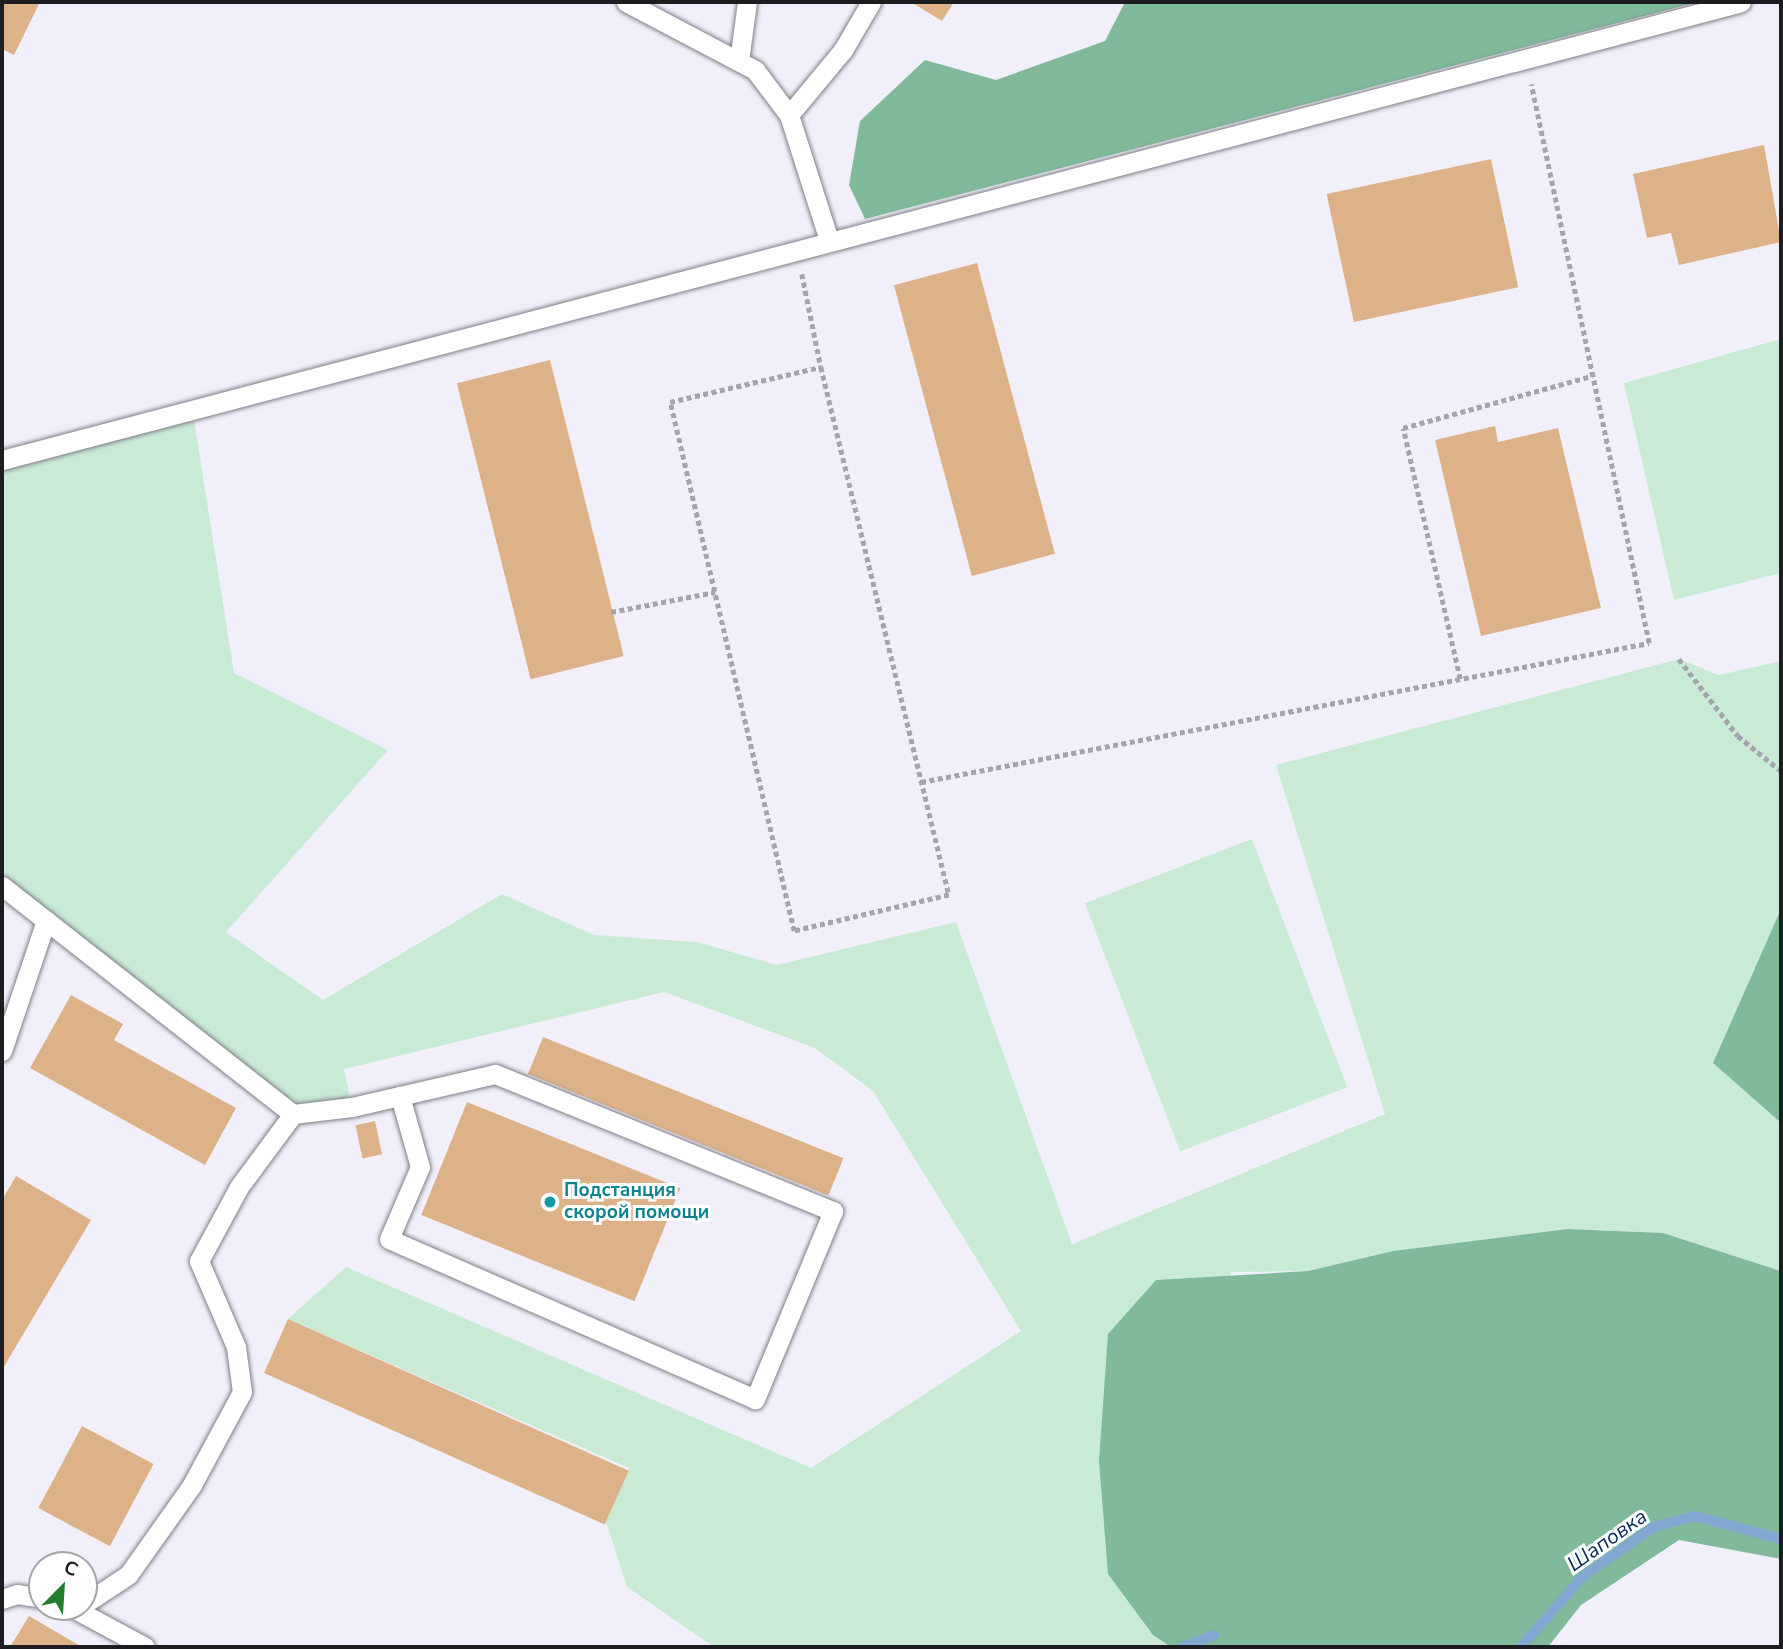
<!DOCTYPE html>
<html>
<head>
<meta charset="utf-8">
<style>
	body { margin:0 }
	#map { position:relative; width:1783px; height:1649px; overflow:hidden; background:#f1f0fa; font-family:"Nunito Sans",sans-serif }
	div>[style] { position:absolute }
	.green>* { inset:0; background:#c9ebd6; transform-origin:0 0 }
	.forest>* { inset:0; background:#81ba9a }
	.stream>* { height:10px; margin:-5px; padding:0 5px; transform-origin:5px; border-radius:5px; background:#83a7d3 }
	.building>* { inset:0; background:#deb289; transform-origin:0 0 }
	.path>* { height:4.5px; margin-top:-2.25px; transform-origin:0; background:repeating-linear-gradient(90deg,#a5a4ac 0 5px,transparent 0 8.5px) }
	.roads { filter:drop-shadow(0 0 2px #7f7e87) drop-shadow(0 0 2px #7f7e87) }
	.lane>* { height:19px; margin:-9.5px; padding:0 9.5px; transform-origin:9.5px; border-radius:9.5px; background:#fff }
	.dots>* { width:19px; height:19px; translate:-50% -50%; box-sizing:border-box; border:4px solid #fff; border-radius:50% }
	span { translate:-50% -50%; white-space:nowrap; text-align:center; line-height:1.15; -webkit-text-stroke:6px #fff; paint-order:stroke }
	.culture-label { font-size:19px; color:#0d838f; font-weight:700 }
	.left { translate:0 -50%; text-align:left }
	.water-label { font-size:21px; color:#052c54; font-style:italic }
	.frame { position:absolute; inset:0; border:4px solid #1d1c20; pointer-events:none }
	.north { position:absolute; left:28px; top:1551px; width:70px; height:70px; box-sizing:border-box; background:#fff; border:2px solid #a5a4a6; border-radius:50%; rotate:24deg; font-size:19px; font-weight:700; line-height:28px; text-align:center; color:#1d1c20 }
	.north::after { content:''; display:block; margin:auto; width:24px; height:32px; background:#237e2e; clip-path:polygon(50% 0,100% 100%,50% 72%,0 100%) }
</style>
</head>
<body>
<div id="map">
	<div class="green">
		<div style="clip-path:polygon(1781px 339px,1781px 573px,1674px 600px,1624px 383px)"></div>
		<div style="clip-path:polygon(192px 407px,234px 673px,388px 750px,226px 932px,323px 1000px,502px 894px,594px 935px,697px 942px,777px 965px,956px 922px,1072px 1244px,1385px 1114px,1276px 765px,1679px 659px,1719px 675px,1781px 661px,1781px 909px,1713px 1063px,1781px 1123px,1781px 1271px,1663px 1233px,1567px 1229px,1393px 1251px,1308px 1271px,1231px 1272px,1153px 1635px,1171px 1647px,714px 1647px,627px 1587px,606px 1522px,629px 1468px,288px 1319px,346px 1267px,811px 1468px,1021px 1331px,873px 1091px,815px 1048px,664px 992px,344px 1069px,352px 1107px,293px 1114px,2px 886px,2px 460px)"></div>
		<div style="left:1252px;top:839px;width:266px;height:179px;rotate:69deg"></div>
	</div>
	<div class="forest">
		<div style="clip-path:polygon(1125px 2px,1698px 2px,865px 219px,849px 185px,860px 121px,925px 60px,996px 80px,1105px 41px)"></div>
		<div style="clip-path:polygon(1781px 909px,1781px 1123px,1713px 1063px)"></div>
		<div style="clip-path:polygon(1567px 1229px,1663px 1233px,1781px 1271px,1781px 1559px,1679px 1540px,1581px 1605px,1548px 1647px,1171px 1647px,1153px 1635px,1108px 1574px,1099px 1461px,1108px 1334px,1156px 1280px,1308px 1271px,1393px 1251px)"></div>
	</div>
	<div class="stream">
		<div style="left:1183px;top:1647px;width:33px;rotate:-21deg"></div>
		<div style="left:1521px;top:1647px;width:93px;rotate:-48.9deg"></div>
		<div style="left:1582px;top:1577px;width:88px;rotate:-34.8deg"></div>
		<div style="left:1654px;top:1527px;width:42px;rotate:-15deg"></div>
		<div style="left:1695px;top:1516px;width:89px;rotate:15deg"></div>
	</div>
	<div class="building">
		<div style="clip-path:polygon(2px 2px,40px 2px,14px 55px,2px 49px)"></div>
		<div style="clip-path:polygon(911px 2px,954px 2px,942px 21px)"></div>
		<div style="clip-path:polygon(1764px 145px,1781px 242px,1679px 265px,1671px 233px,1647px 238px,1633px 174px)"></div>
		<div style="left:1491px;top:159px;width:131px;height:168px;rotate:78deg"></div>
		<div style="left:977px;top:263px;width:301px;height:86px;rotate:75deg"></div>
		<div style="left:550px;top:360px;width:305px;height:96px;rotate:76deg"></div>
		<div style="clip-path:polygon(1495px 426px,1498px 442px,1558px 428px,1601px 608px,1481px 636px,1435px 440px)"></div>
		<div style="clip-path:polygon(71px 995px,123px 1024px,114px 1040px,236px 1108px,205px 1165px,30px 1068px)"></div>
		<div style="left:543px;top:1037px;width:324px;height:40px;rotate:22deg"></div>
		<div style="left:467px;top:1102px;width:230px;height:122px;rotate:22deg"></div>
		<div style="left:375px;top:1121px;width:34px;height:20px;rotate:78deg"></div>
		<div style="clip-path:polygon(16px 1176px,91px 1220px,2px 1370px,2px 1200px)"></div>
		<div style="left:288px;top:1319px;width:373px;height:59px;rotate:24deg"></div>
		<div style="left:82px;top:1426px;width:81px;height:93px;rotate:28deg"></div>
		<div style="clip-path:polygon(29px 1616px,82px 1647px,10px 1647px)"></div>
	</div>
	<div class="path">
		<div style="left:802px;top:274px;width:95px;rotate:78.5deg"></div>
		<div style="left:821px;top:367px;width:543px;rotate:76.37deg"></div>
		<div style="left:949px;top:895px;width:159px;rotate:166.9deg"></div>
		<div style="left:794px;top:931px;width:543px;rotate:-103.19deg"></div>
		<div style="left:670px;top:402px;width:155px;rotate:-13.1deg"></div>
		<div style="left:611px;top:612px;width:106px;rotate:-10.9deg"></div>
		<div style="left:1679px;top:659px;width:97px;rotate:52.5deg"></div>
		<div style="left:1738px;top:736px;width:55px;rotate:39.1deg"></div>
		<div style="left:1460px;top:679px;width:257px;rotate:-102.8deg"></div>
		<div style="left:1403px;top:428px;width:196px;rotate:-15.4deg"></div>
		<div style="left:921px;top:782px;width:741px;rotate:-10.81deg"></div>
		<div style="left:1649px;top:643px;width:571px;rotate:-101.92deg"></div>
	</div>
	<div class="roads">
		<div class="lane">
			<div style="left:626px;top:2px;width:146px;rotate:27.8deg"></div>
			<div style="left:755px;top:70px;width:56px;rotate:52.9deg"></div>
			<div style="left:789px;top:115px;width:131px;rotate:72.3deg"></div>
			<div style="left:739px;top:61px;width:60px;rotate:-82.3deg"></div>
			<div style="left:789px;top:115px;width:85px;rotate:-50.3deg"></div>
			<div style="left:843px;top:50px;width:56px;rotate:-59.7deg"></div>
			<div style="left:2px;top:460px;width:1798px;rotate:-14.75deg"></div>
			<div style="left:2px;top:886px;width:370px;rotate:38.1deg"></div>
			<div style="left:293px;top:1114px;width:91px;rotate:126.5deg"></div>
			<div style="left:239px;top:1187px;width:84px;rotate:118.4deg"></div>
			<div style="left:199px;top:1261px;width:94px;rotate:66.7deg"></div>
			<div style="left:236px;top:1347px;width:45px;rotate:82.4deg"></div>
			<div style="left:242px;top:1392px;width:106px;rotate:118.3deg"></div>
			<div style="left:192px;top:1485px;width:110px;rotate:125.4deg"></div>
			<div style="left:128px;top:1575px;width:53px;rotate:146.6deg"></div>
			<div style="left:2px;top:1051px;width:138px;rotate:-71.4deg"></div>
			<div style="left:293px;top:1114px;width:59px;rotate:-6.8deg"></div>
			<div style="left:352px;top:1107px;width:147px;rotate:-13deg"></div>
			<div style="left:495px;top:1074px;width:365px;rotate:22.1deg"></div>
			<div style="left:833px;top:1211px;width:204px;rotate:112.5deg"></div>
			<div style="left:755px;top:1399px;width:399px;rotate:-156.4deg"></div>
			<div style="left:389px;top:1239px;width:78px;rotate:-66.7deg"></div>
			<div style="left:420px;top:1167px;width:74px;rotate:-105.7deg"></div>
			<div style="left:2px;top:1599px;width:16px;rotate:-18deg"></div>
			<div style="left:17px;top:1594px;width:25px;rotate:9deg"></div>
			<div style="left:71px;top:1607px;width:84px;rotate:28.4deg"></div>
		</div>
	</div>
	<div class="dots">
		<div style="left:550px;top:1202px;background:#0f9aa8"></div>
	</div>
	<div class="culture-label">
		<span class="left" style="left:564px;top:1202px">Подстанция<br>скорой помощи</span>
	</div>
	<div class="water-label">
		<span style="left:1607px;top:1540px;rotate:-35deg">Шаповка</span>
	</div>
	<div class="frame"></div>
	<div class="north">С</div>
</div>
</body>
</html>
